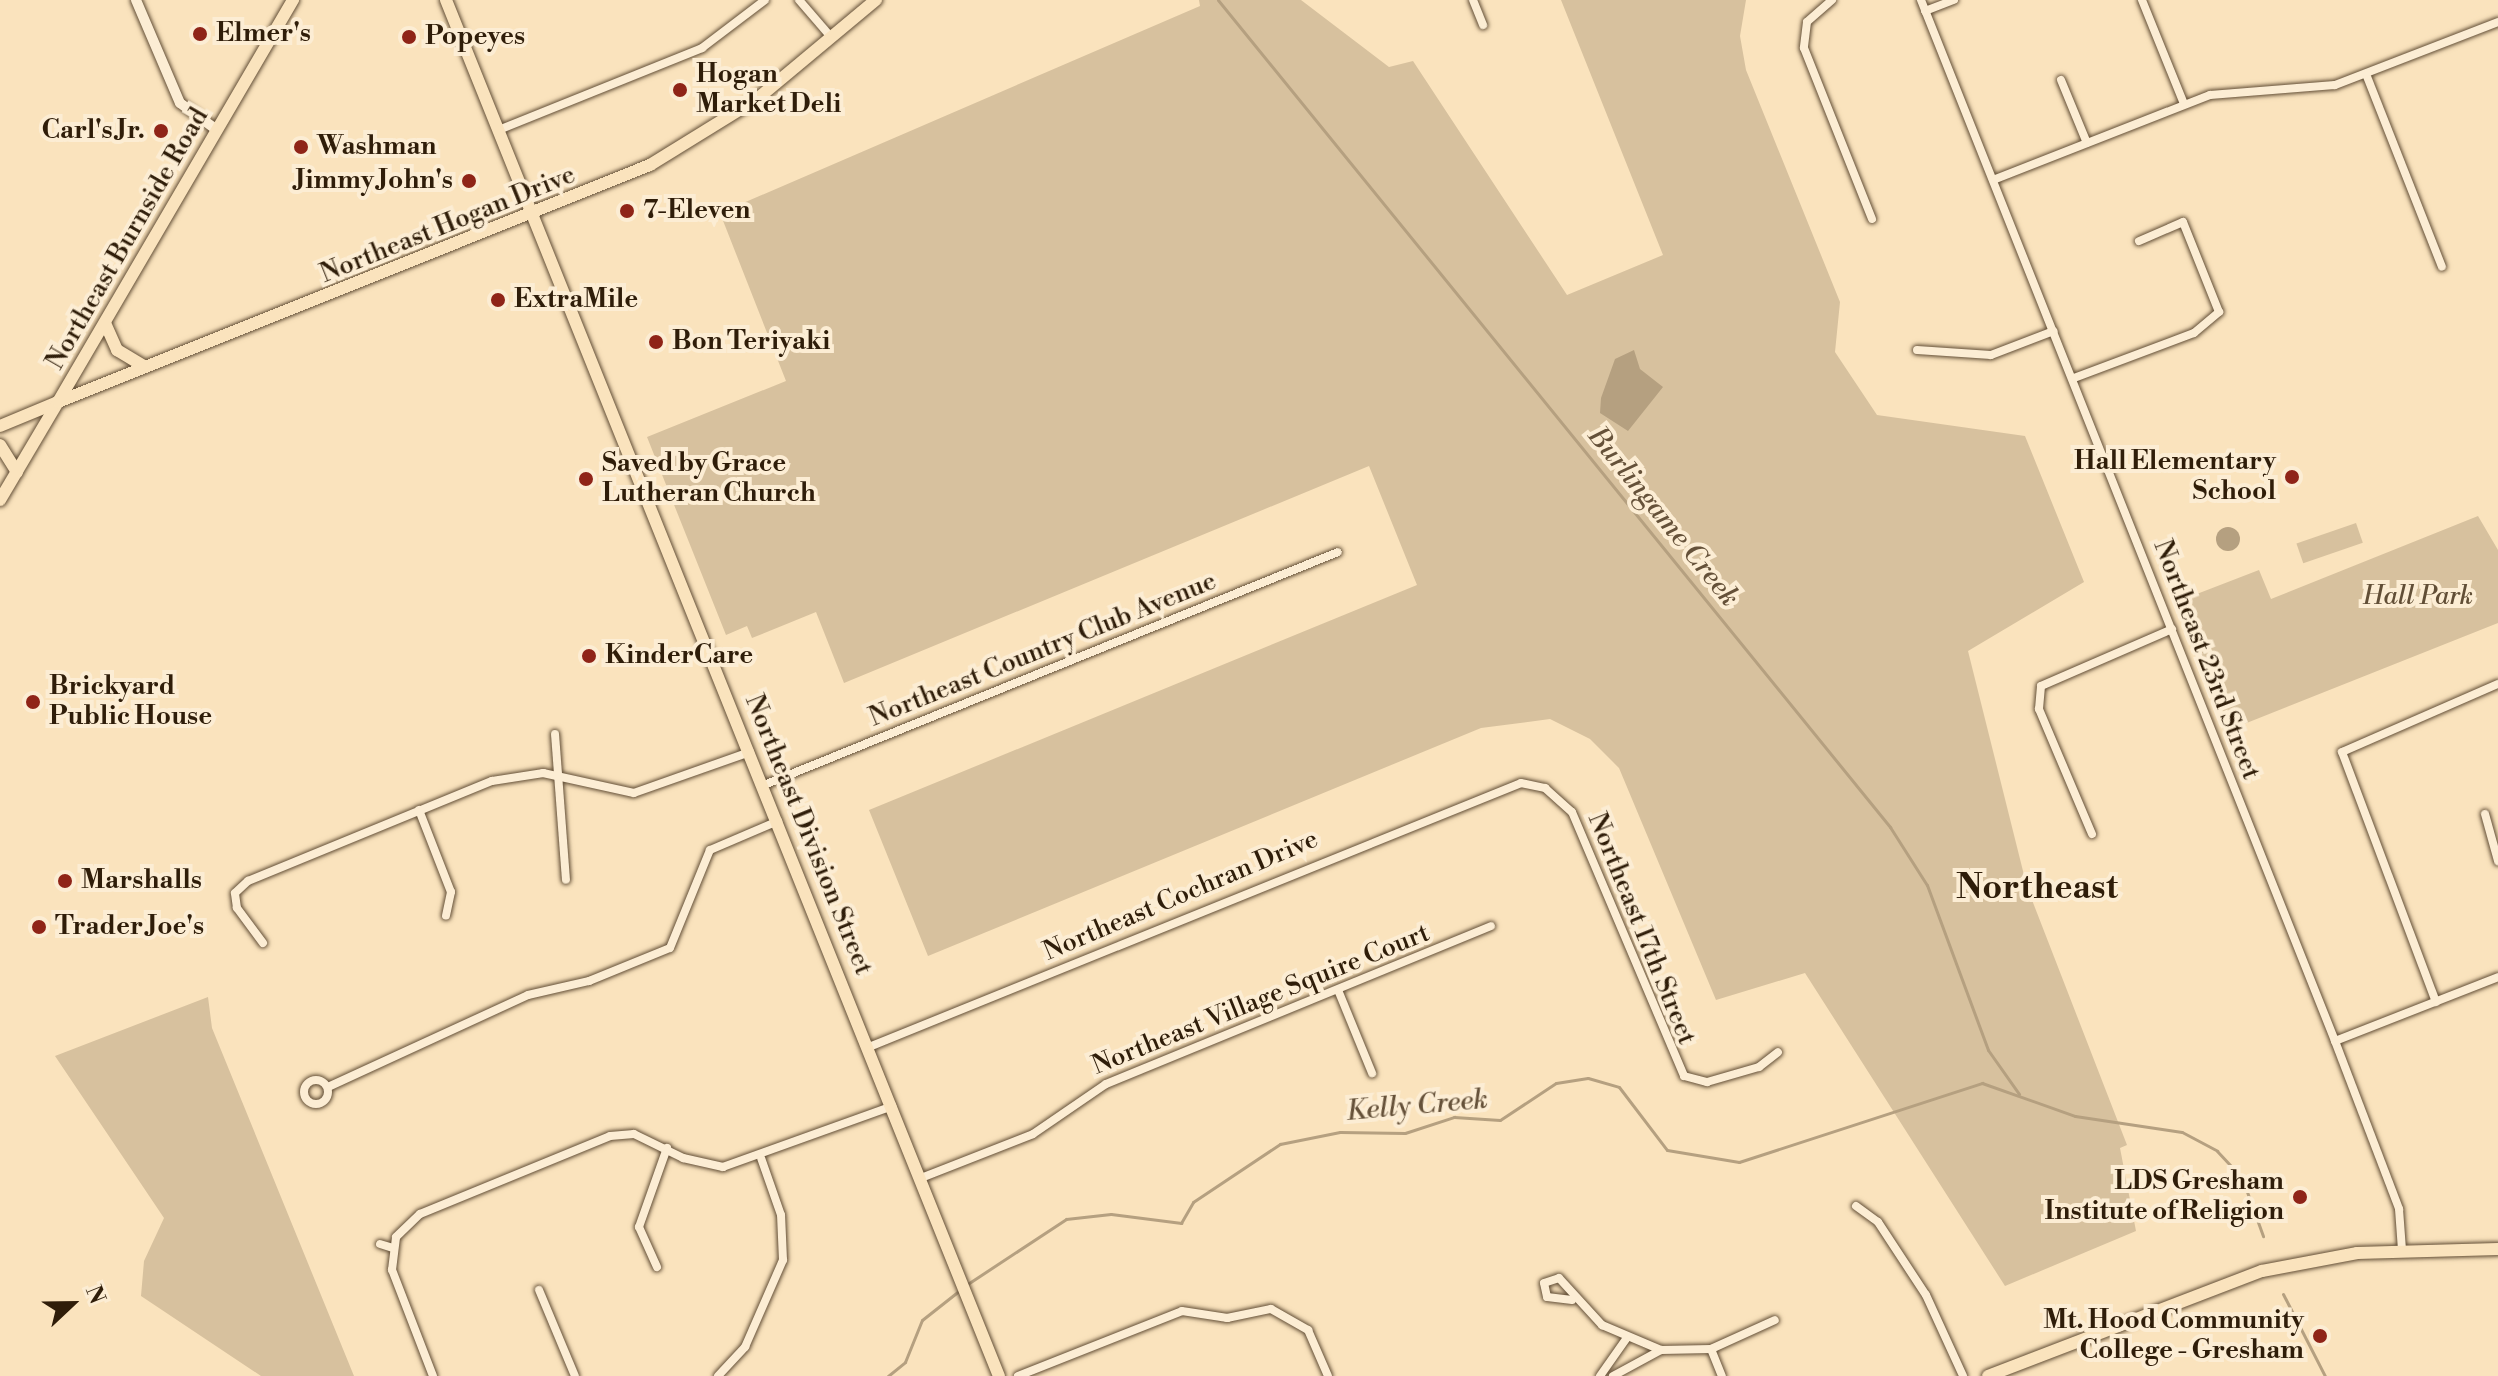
<!DOCTYPE html>
<html>
<head>
<meta charset="utf-8">
<style>
	body { margin:0 }
	#map { position:relative; width:2498px; height:1376px; overflow:hidden; background:#fae3bd; font-family:"Libre Bodoni",serif }
	div>[style] { position:absolute }
	.green>* { inset:0; background:#d7c19e; transform-origin:0 0 }
	.water>* { inset:0; background:#b5a080 }
	.round { border-radius:50% }
	.stream>* { height:3px; margin:-1.5px; padding:0 1.5px; transform-origin:1.5px; border-radius:1.5px; background:#b5a080 }
	.roads { filter:drop-shadow(0 0 2px #624e36) drop-shadow(0 0 2px #624e36) }
	.minor>* { height:8px; margin:-4px; padding:0 4px; transform-origin:4px; border-radius:4px; background:#fcedd4 }
	.minor>.ring { margin:-4px; padding:0; box-sizing:content-box; background:none; border:8px solid #fcedd4; border-radius:50% }
	.tertiary>* { height:10px; margin:-5px; padding:0 5px; transform-origin:5px; border-radius:5px; background:#fcedd4 }
	.primary>* { height:12px; margin:-6px; padding:0 6px; transform-origin:6px; border-radius:6px; background:#fae3bd }
	.trunk>* { height:12px; margin:-6px; padding:0 6px; transform-origin:6px; border-radius:6px; background:#fae3bd }
	.dots>* { width:22px; height:22px; translate:-50% -50%; box-sizing:border-box; border:4px solid #fcedd4; border-radius:50% }
	span { translate:-50% -50%; white-space:nowrap; text-align:center; line-height:1.15; -webkit-text-stroke:8px #fcedd4; paint-order:stroke }
	.poi-label { font-size:26px; color:#2f1d09; font-weight:700 }
	.left { translate:0 -50%; text-align:left }
	.right { translate:-100% -50%; text-align:right }
	.street-label { font-size:26px; color:#2f1d09 }
	.park-label { font-size:26px; color:#614e36; font-style:italic }
	.water-label { font-size:28px; color:#655139; font-style:italic }
	.district-label { font-size:34px; color:#2f1d09; font-weight:700 }
	.north { position:absolute; left:32px; top:1264px; width:80px; height:80px; -webkit-text-stroke:6px #fcedd4; paint-order:stroke; rotate:68deg; font-size:22px; font-weight:700; line-height:32px; text-align:center; color:#2f1d09 }
	.north::after { content:''; display:block; margin:auto; width:28px; height:36px; background:#2f1d09; clip-path:polygon(50% 0,100% 100%,50% 72%,0 100%) }
</style>
</head>
<body>
<div id="map">
	<div class="green">
		<div style="clip-path:polygon(1199px 0,1301px 0,1389px 67px,1413px 61px,1567px 295px,1663px 255px,1561px 0,1746px 0,1740px 36px,1746px 70px,1840px 302px,1835px 352px,1877px 415px,2025px 436px,2084px 582px,1968px 651px,2027px 887px,2127px 1145px,2120px 1148px,2136px 1231px,2005px 1286px,1805px 973px,1716px 1000px,1619px 768px,1590px 739px,1550px 719px,1481px 728px,928px 956px,869px 810px,1417px 585px,1369px 466px,844px 683px,816px 612px,752px 638px,747px 626px,726px 635px,647px 437px,786px 381px,720px 213px,1200px 6px)"></div>
		<div style="clip-path:polygon(2478px 516px,2498px 550px,2498px 623px,2224px 732px,2186px 633px,2201px 627px,2189px 597px,2259px 570px,2271px 599px)"></div>
		<div style="left:2356px;top:523px;width:21px;height:63px;rotate:71deg"></div>
		<div style="clip-path:polygon(208px 997px,212px 1028px,354px 1376px,261px 1376px,141px 1296px,144px 1261px,164px 1218px,55px 1056px)"></div>
	</div>
	<div class="water">
		<div style="clip-path:polygon(1634px 350px,1640px 369px,1663px 387px,1628px 431px,1600px 413px,1601px 398px,1615px 359px)"></div>
		<div class="round" style="left:2216px;top:527px;width:24px;height:24px"></div>
	</div>
	<div class="stream">
		<div style="left:1218px;top:0;width:1066px;rotate:50.9deg"></div>
		<div style="left:1890px;top:827px;width:69px;rotate:57.5deg"></div>
		<div style="left:1927px;top:885px;width:176px;rotate:69.7deg"></div>
		<div style="left:1988px;top:1050px;width:54px;rotate:54.8deg"></div>
		<div style="left:966px;top:1285px;width:120px;rotate:-33.4deg"></div>
		<div style="left:1066px;top:1219px;width:45px;rotate:-6.3deg"></div>
		<div style="left:1111px;top:1214px;width:71px;rotate:7.3deg"></div>
		<div style="left:1181px;top:1223px;width:24px;rotate:-60deg"></div>
		<div style="left:1193px;top:1202px;width:105px;rotate:-33.7deg"></div>
		<div style="left:1280px;top:1144px;width:61px;rotate:-11.3deg"></div>
		<div style="left:1340px;top:1132px;width:65px;rotate:0.9deg"></div>
		<div style="left:1405px;top:1133px;width:52px;rotate:-18.1deg"></div>
		<div style="left:1454px;top:1117px;width:46px;rotate:3.7deg"></div>
		<div style="left:1500px;top:1120px;width:67px;rotate:-33.5deg"></div>
		<div style="left:1556px;top:1083px;width:32px;rotate:-9deg"></div>
		<div style="left:1588px;top:1078px;width:32px;rotate:16deg"></div>
		<div style="left:1619px;top:1087px;width:79px;rotate:52.7deg"></div>
		<div style="left:1667px;top:1150px;width:73px;rotate:9.5deg"></div>
		<div style="left:1739px;top:1162px;width:256px;rotate:-18deg"></div>
		<div style="left:1982px;top:1083px;width:99px;rotate:19.5deg"></div>
		<div style="left:2075px;top:1116px;width:108px;rotate:8.5deg"></div>
		<div style="left:2182px;top:1132px;width:40px;rotate:28deg"></div>
		<div style="left:2217px;top:1151px;width:37px;rotate:47deg"></div>
		<div style="left:2242px;top:1178px;width:62px;rotate:70.1deg"></div>
		<div style="left:2283px;top:1294px;width:92px;rotate:62.9deg"></div>
		<div style="left:888px;top:1376px;width:22px;rotate:-39deg"></div>
		<div style="left:905px;top:1362px;width:45px;rotate:-68deg"></div>
		<div style="left:922px;top:1320px;width:48px;rotate:-38.3deg"></div>
	</div>
	<div class="roads">
		<div class="minor">
			<div style="left:799px;top:0;width:49px;rotate:49.1deg"></div>
			<div style="left:1473px;top:0;width:27px;rotate:68deg"></div>
			<div style="left:1832px;top:0;width:33px;rotate:139deg"></div>
			<div style="left:1807px;top:22px;width:26px;rotate:97deg"></div>
			<div style="left:1804px;top:48px;width:184px;rotate:68.3deg"></div>
			<div style="left:1921px;top:0;width:1120px;rotate:68.31deg"></div>
			<div style="left:2335px;top:1041px;width:180px;rotate:69.1deg"></div>
			<div style="left:2399px;top:1209px;width:41px;rotate:85.8deg"></div>
			<div style="left:2142px;top:0;width:112px;rotate:68deg"></div>
			<div style="left:1925px;top:11px;width:31px;rotate:-21deg"></div>
			<div style="left:2366px;top:74px;width:207px;rotate:68.5deg"></div>
			<div style="left:2061px;top:80px;width:68px;rotate:67.6deg"></div>
			<div style="left:501px;top:129px;width:217px;rotate:-21.9deg"></div>
			<div style="left:702px;top:48px;width:79px;rotate:-37.3deg"></div>
			<div style="left:1993px;top:180px;width:233px;rotate:-21.4deg"></div>
			<div style="left:2210px;top:95px;width:125px;rotate:-4.6deg"></div>
			<div style="left:2335px;top:85px;width:175px;rotate:-21.1deg"></div>
			<div style="left:1917px;top:350px;width:74px;rotate:3.9deg"></div>
			<div style="left:1991px;top:355px;width:67px;rotate:-20.9deg"></div>
			<div style="left:2074px;top:378px;width:128px;rotate:-20.6deg"></div>
			<div style="left:2194px;top:333px;width:33px;rotate:-40deg"></div>
			<div style="left:2219px;top:312px;width:97px;rotate:-111.8deg"></div>
			<div style="left:2183px;top:222px;width:48px;rotate:156.6deg"></div>
			<div style="left:555px;top:734px;width:146px;rotate:85.7deg"></div>
			<div style="left:764px;top:785px;width:619px;rotate:-22.09deg"></div>
			<div style="left:419px;top:810px;width:88px;rotate:68.7deg"></div>
			<div style="left:451px;top:892px;width:24px;rotate:102deg"></div>
			<div style="left:2485px;top:814px;width:49px;rotate:74.5deg"></div>
			<div style="left:2092px;top:834px;width:136px;rotate:-113deg"></div>
			<div style="left:2039px;top:709px;width:23px;rotate:-85deg"></div>
			<div style="left:2041px;top:686px;width:143px;rotate:-23.5deg"></div>
			<div style="left:263px;top:943px;width:44px;rotate:-126.6deg"></div>
			<div style="left:237px;top:908px;width:15px;rotate:-98deg"></div>
			<div style="left:235px;top:893px;width:18px;rotate:-43deg"></div>
			<div style="left:248px;top:881px;width:264px;rotate:-22.3deg"></div>
			<div style="left:492px;top:781px;width:52px;rotate:-8.9deg"></div>
			<div style="left:543px;top:773px;width:93px;rotate:12.4deg"></div>
			<div style="left:634px;top:793px;width:123px;rotate:-19.5deg"></div>
			<div style="left:1338px;top:990px;width:90px;rotate:67.7deg"></div>
			<div style="left:2436px;top:1002px;width:267px;rotate:-110.6deg"></div>
			<div style="left:2342px;top:752px;width:170px;rotate:-23.6deg"></div>
			<div style="left:2335px;top:1041px;width:175px;rotate:-21.4deg"></div>
			<div style="left:869px;top:1047px;width:703px;rotate:-22.04deg"></div>
			<div style="left:1521px;top:783px;width:25px;rotate:12deg"></div>
			<div style="left:1545px;top:788px;width:36px;rotate:42deg"></div>
			<div style="left:1572px;top:812px;width:287px;rotate:67deg"></div>
			<div style="left:1684px;top:1076px;width:24px;rotate:15deg"></div>
			<div style="left:1707px;top:1082px;width:54px;rotate:-16.1deg"></div>
			<div style="left:1759px;top:1067px;width:24px;rotate:-38deg"></div>
			<div class="ring" style="left:304px;top:1080px;width:16px;height:16px"></div>
			<div style="left:328px;top:1087px;width:220px;rotate:-24.7deg"></div>
			<div style="left:528px;top:995px;width:63px;rotate:-12.9deg"></div>
			<div style="left:589px;top:981px;width:87px;rotate:-22.2deg"></div>
			<div style="left:670px;top:948px;width:106px;rotate:-67.8deg"></div>
			<div style="left:710px;top:850px;width:74px;rotate:-23.1deg"></div>
			<div style="left:921px;top:1178px;width:120px;rotate:-21.4deg"></div>
			<div style="left:1033px;top:1134px;width:88px;rotate:-34.4deg"></div>
			<div style="left:1106px;top:1084px;width:416px;rotate:-22.3deg"></div>
			<div style="left:1856px;top:1206px;width:27px;rotate:36deg"></div>
			<div style="left:1878px;top:1222px;width:87px;rotate:56.7deg"></div>
			<div style="left:1926px;top:1295px;width:89px;rotate:65.4deg"></div>
			<div style="left:380px;top:1244px;width:14px;rotate:17deg"></div>
			<div style="left:657px;top:1267px;width:44px;rotate:-114.2deg"></div>
			<div style="left:639px;top:1227px;width:84px;rotate:-70.5deg"></div>
			<div style="left:539px;top:1290px;width:93px;rotate:67.3deg"></div>
			<div style="left:1572px;top:1300px;width:25px;rotate:-173deg"></div>
			<div style="left:1547px;top:1297px;width:14px;rotate:-102deg"></div>
			<div style="left:1544px;top:1283px;width:16px;rotate:-18deg"></div>
			<div style="left:1559px;top:1278px;width:64px;rotate:47.5deg"></div>
			<div style="left:1602px;top:1325px;width:64px;rotate:23deg"></div>
			<div style="left:1661px;top:1350px;width:50px;rotate:-1.1deg"></div>
			<div style="left:1711px;top:1349px;width:70px;rotate:-24.4deg"></div>
			<div style="left:1711px;top:1349px;width:29px;rotate:68deg"></div>
			<div style="left:433px;top:1376px;width:114px;rotate:-111.1deg"></div>
			<div style="left:392px;top:1270px;width:33px;rotate:-83deg"></div>
			<div style="left:396px;top:1237px;width:33px;rotate:-44deg"></div>
			<div style="left:420px;top:1214px;width:205px;rotate:-22.3deg"></div>
			<div style="left:610px;top:1136px;width:24px;rotate:-5deg"></div>
			<div style="left:634px;top:1134px;width:55px;rotate:26.1deg"></div>
			<div style="left:683px;top:1158px;width:41px;rotate:12.7deg"></div>
			<div style="left:723px;top:1167px;width:180px;rotate:-19.8deg"></div>
			<div style="left:718px;top:1376px;width:40px;rotate:-47deg"></div>
			<div style="left:745px;top:1347px;width:95px;rotate:-66.4deg"></div>
			<div style="left:783px;top:1260px;width:45px;rotate:-92.5deg"></div>
			<div style="left:781px;top:1215px;width:60px;rotate:-109.3deg"></div>
			<div style="left:1018px;top:1376px;width:176px;rotate:-21.6deg"></div>
			<div style="left:1182px;top:1311px;width:46px;rotate:8.8deg"></div>
			<div style="left:1227px;top:1318px;width:45px;rotate:-11.6deg"></div>
			<div style="left:1271px;top:1309px;width:43px;rotate:29.6deg"></div>
			<div style="left:1308px;top:1330px;width:50px;rotate:66.5deg"></div>
			<div style="left:1600px;top:1376px;width:45px;rotate:-54.9deg"></div>
			<div style="left:1613px;top:1376px;width:55px;rotate:-28.4deg"></div>
		</div>
		<div class="tertiary">
			<div style="left:136px;top:0;width:112px;rotate:66.9deg"></div>
			<div style="left:180px;top:103px;width:46px;rotate:36.1deg"></div>
		</div>
		<div class="primary">
			<div style="left:446px;top:0;width:1483px;rotate:68.11deg"></div>
			<div style="left:0;top:426px;width:63px;rotate:-22.5deg"></div>
			<div style="left:58px;top:402px;width:466px;rotate:-59.7deg"></div>
			<div style="left:1988px;top:1376px;width:293px;rotate:-21deg"></div>
			<div style="left:2262px;top:1271px;width:97px;rotate:-10.7deg"></div>
			<div style="left:2357px;top:1253px;width:141px;rotate:-1.6deg"></div>
		</div>
		<div class="trunk">
			<div style="left:105px;top:323px;width:30px;rotate:66deg"></div>
			<div style="left:117px;top:350px;width:33px;rotate:31deg"></div>
			<div style="left:0;top:445px;width:32px;rotate:58deg"></div>
			<div style="left:0;top:500px;width:114px;rotate:-59.4deg"></div>
			<div style="left:58px;top:402px;width:638px;rotate:-21.82deg"></div>
			<div style="left:650px;top:165px;width:126px;rotate:-31.7deg"></div>
			<div style="left:757px;top:99px;width:155px;rotate:-39.8deg"></div>
		</div>
	</div>
	<div class="dots">
		<div style="left:200px;top:34px;background:#8f2418"></div>
		<div style="left:409px;top:37px;background:#8f2418"></div>
		<div style="left:680px;top:90px;background:#8f2418"></div>
		<div style="left:161px;top:131px;background:#8f2418"></div>
		<div style="left:301px;top:147px;background:#8f2418"></div>
		<div style="left:469px;top:181px;background:#8f2418"></div>
		<div style="left:627px;top:211px;background:#8f2418"></div>
		<div style="left:498px;top:300px;background:#8f2418"></div>
		<div style="left:656px;top:342px;background:#8f2418"></div>
		<div style="left:2292px;top:477px;background:#8f2418"></div>
		<div style="left:586px;top:479px;background:#8f2418"></div>
		<div style="left:589px;top:656px;background:#8f2418"></div>
		<div style="left:33px;top:702px;background:#8f2418"></div>
		<div style="left:65px;top:881px;background:#8f2418"></div>
		<div style="left:39px;top:927px;background:#8f2418"></div>
		<div style="left:2300px;top:1197px;background:#8f2418"></div>
		<div style="left:2320px;top:1336px;background:#8f2418"></div>
	</div>
	<div class="poi-label">
		<span class="left" style="left:216px;top:34px">Elmer's</span>
		<span class="left" style="left:425px;top:37px">Popeyes</span>
		<span class="left" style="left:696px;top:90px">Hogan<br>Market Deli</span>
		<span class="right" style="left:145px;top:131px">Carl's Jr.</span>
		<span class="left" style="left:317px;top:147px">Washman</span>
		<span class="right" style="left:453px;top:181px">Jimmy John's</span>
		<span class="left" style="left:643px;top:211px">7-Eleven</span>
		<span class="left" style="left:514px;top:300px">ExtraMile</span>
		<span class="left" style="left:672px;top:342px">Bon Teriyaki</span>
		<span class="right" style="left:2276px;top:477px">Hall Elementary<br>School</span>
		<span class="left" style="left:602px;top:479px">Saved by Grace<br>Lutheran Church</span>
		<span class="left" style="left:605px;top:656px">KinderCare</span>
		<span class="left" style="left:49px;top:702px">Brickyard<br>Public House</span>
		<span class="left" style="left:81px;top:881px">Marshalls</span>
		<span class="left" style="left:55px;top:927px">Trader Joe's</span>
		<span class="right" style="left:2284px;top:1197px">LDS Gresham<br>Institute of Religion</span>
		<span class="right" style="left:2304px;top:1336px">Mt. Hood Community<br>College - Gresham</span>
	</div>
	<div class="street-label">
		<span style="left:448px;top:225px;rotate:-22deg">Northeast Hogan Drive</span>
		<span style="left:128px;top:239px;rotate:-60deg">Northeast Burnside Road</span>
		<span style="left:1043px;top:650px;rotate:-22deg">Northeast Country Club Avenue</span>
		<span style="left:2206px;top:660px;rotate:69deg">Northeast 23rd Street</span>
		<span style="left:808px;top:835px;rotate:68deg">Northeast Division Street</span>
		<span style="left:1181px;top:896px;rotate:-23deg">Northeast Cochran Drive</span>
		<span style="left:1641px;top:929px;rotate:68deg">Northeast 17th Street</span>
		<span style="left:1261px;top:1000px;rotate:-22deg">Northeast Village Squire Court</span>
	</div>
	<div class="park-label">
		<span style="left:2418px;top:597px">Hall Park</span>
	</div>
	<div class="water-label">
		<span style="left:1663px;top:517px;rotate:51deg">Burlingame Creek</span>
		<span style="left:1417px;top:1106px;rotate:-5deg">Kelly Creek</span>
	</div>
	<div class="district-label">
		<span style="left:2037px;top:889px">Northeast</span>
	</div>
	<div class="north">N</div>
</div>
</body>
</html>
